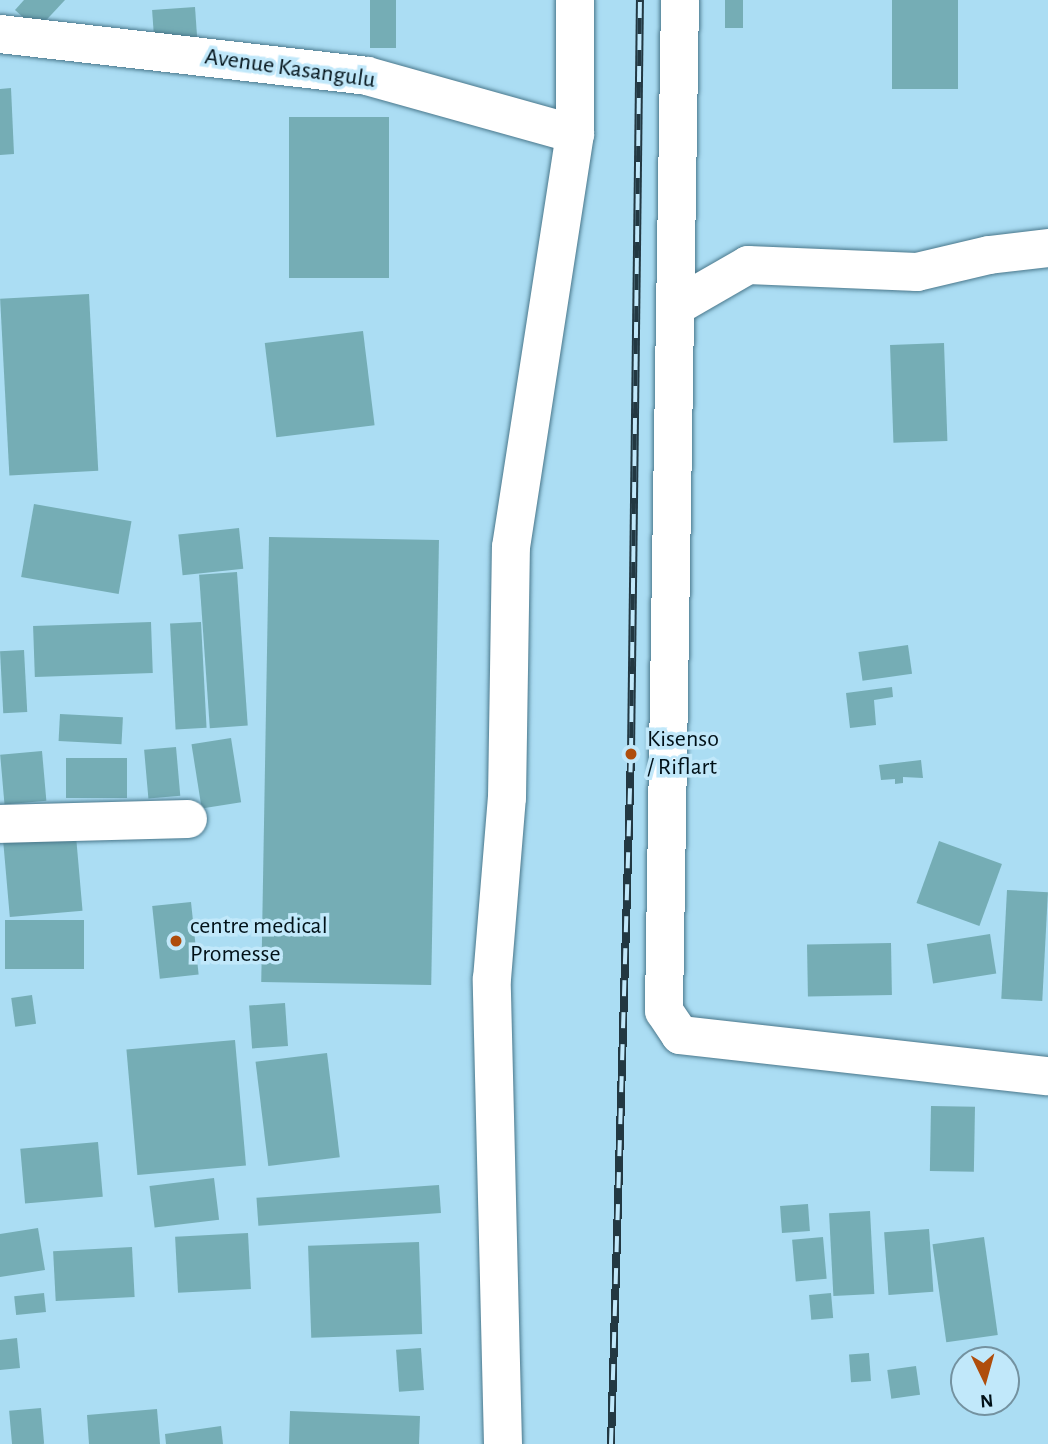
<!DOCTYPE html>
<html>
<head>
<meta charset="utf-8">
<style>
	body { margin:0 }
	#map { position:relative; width:1048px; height:1444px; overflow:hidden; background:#abddf3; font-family:"Alegreya Sans",sans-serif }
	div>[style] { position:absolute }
	.building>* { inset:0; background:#75adb5; transform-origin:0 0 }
	.roads { filter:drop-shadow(0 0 2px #49778b) drop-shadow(0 0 2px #49778b) }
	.minor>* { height:38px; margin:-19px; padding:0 19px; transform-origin:19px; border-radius:19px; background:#fff }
	.rail>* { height:8px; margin-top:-4px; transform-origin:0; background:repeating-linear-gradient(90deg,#c1e8fa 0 16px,#223842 0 32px); box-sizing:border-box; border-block:2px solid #223842 }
	.dots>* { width:19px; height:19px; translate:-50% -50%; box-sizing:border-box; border:4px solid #c1e8fa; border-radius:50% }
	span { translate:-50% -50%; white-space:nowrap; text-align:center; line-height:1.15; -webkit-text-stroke:7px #c1e8fa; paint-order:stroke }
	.street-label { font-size:24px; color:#011118 }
	.poi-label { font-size:24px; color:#011118 }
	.left { translate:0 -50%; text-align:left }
	.north { position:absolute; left:950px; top:1346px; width:70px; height:70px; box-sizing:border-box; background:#c1e8fa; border:2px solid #7492a0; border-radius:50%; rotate:175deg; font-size:19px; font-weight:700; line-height:28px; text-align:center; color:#011118 }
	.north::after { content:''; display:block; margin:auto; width:24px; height:32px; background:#af4d0c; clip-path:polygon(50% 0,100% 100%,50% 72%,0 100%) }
</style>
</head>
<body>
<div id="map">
	<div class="building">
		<div style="clip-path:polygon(24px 0,65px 0,37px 30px,15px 10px)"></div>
		<div style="left:370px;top:0;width:26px;height:48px"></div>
		<div style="left:725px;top:0;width:18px;height:28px"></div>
		<div style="left:892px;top:0;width:66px;height:89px"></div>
		<div style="left:195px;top:7px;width:32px;height:43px;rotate:86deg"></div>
		<div style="clip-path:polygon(11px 88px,14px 154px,0 155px,0 89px)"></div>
		<div style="left:289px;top:117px;width:100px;height:161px"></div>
		<div style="left:89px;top:294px;width:177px;height:89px;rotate:87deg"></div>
		<div style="left:363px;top:331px;width:95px;height:99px;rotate:83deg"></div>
		<div style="left:944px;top:343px;width:98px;height:54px;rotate:88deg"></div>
		<div style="left:34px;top:504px;width:99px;height:74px;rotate:10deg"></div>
		<div style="left:239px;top:528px;width:41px;height:61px;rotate:84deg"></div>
		<div style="left:269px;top:537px;width:170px;height:445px;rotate:1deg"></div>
		<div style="left:237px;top:572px;width:154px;height:38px;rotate:86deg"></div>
		<div style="left:151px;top:622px;width:51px;height:118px;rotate:88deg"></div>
		<div style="left:201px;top:622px;width:106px;height:31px;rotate:87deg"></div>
		<div style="left:908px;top:645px;width:29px;height:50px;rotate:82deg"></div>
		<div style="left:24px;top:650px;width:62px;height:24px;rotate:87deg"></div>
		<div style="clip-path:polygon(892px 687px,893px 697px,874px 700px,876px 725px,850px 728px,846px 693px)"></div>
		<div style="left:60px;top:714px;width:63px;height:27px;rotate:3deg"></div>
		<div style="left:231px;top:738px;width:65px;height:40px;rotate:81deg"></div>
		<div style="left:176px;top:747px;width:49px;height:32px;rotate:85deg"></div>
		<div style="left:42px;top:751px;width:50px;height:42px;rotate:85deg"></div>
		<div style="left:127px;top:758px;width:40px;height:61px;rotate:90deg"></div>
		<div style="clip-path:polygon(921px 760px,923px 778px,903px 777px,903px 783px,895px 784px,895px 779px,881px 780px,879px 765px)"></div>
		<div style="left:76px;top:836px;width:75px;height:73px;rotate:85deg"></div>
		<div style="left:939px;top:841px;width:67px;height:66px;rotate:20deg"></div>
		<div style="left:1007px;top:890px;width:41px;height:109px;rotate:3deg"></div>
		<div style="left:191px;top:902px;width:73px;height:39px;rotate:84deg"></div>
		<div style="left:84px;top:920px;width:49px;height:79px;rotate:90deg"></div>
		<div style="left:990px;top:934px;width:40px;height:64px;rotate:81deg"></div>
		<div style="left:891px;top:943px;width:52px;height:84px;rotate:89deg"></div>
		<div style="left:32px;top:995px;width:29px;height:21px;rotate:82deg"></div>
		<div style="left:285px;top:1003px;width:43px;height:36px;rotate:86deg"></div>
		<div style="left:235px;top:1040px;width:126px;height:109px;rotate:85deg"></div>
		<div style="left:327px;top:1053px;width:105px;height:72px;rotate:83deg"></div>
		<div style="left:931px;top:1106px;width:44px;height:65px;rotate:1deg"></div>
		<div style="left:98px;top:1142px;width:55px;height:78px;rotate:85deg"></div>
		<div style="left:214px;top:1178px;width:42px;height:65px;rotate:83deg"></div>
		<div style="left:439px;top:1185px;width:28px;height:183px;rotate:86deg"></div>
		<div style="left:808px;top:1204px;width:27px;height:28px;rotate:86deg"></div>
		<div style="left:870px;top:1211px;width:83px;height:41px;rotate:87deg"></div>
		<div style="clip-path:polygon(38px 1228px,45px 1270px,0 1277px,0 1234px)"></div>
		<div style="left:929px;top:1229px;width:63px;height:45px;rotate:86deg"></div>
		<div style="left:248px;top:1233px;width:56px;height:73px;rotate:87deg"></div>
		<div style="left:823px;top:1237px;width:42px;height:31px;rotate:85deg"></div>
		<div style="left:984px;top:1237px;width:99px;height:52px;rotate:82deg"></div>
		<div style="left:419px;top:1242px;width:92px;height:111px;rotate:88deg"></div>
		<div style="left:132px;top:1247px;width:50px;height:79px;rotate:87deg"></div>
		<div style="left:44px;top:1293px;width:19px;height:30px;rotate:84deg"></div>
		<div style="left:831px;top:1293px;width:25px;height:22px;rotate:85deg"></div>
		<div style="clip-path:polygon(17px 1338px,20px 1368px,0 1370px,0 1340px)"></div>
		<div style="left:421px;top:1348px;width:42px;height:25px;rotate:86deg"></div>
		<div style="left:869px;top:1353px;width:28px;height:20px;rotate:86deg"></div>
		<div style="left:916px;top:1366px;width:29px;height:29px;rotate:82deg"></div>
		<div style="left:41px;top:1408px;width:36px;height:32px;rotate:85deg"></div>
		<div style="clip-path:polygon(157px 1409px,160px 1444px,89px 1444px,87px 1415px)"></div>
		<div style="clip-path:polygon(290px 1411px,420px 1416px,419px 1444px,289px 1444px)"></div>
		<div style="clip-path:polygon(221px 1426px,223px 1444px,166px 1444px,165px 1434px)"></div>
	</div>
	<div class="roads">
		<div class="minor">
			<div style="left:680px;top:0;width:1011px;rotate:90.91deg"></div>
			<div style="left:664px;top:1011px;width:29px;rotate:56deg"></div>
			<div style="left:680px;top:1035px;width:370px;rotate:6.4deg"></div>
			<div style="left:0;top:34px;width:369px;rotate:6.5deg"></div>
			<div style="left:367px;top:76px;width:216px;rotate:15.6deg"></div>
			<div style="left:675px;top:307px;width:84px;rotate:-29.9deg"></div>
			<div style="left:748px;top:265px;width:169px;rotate:2.4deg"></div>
			<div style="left:917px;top:272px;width:74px;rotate:-13.3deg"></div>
			<div style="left:989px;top:255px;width:59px;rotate:-6.8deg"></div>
			<div style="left:0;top:824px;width:188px;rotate:-1.5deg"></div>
			<div style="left:503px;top:1444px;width:465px;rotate:-91.4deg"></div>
			<div style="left:492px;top:979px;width:182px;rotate:-85.3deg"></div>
			<div style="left:507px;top:798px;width:251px;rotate:-89.1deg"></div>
			<div style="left:511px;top:547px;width:418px;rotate:-81.2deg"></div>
			<div style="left:575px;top:134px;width:134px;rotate:-90deg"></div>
		</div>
	</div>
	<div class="rail">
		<div style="left:611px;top:1444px;width:690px;rotate:-88.34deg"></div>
		<div style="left:631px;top:754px;width:754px;rotate:-89.32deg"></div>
	</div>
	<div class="dots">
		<div style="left:631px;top:754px;background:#af4d0c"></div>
		<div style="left:176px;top:941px;background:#af4d0c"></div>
	</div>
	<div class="street-label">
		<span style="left:290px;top:69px;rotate:8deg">Avenue Kasangulu</span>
	</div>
	<div class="poi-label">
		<span class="left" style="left:647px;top:754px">Kisenso<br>/ Riflart</span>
		<span class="left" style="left:190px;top:941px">centre medical<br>Promesse</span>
	</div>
	<div class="north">N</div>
</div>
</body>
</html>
